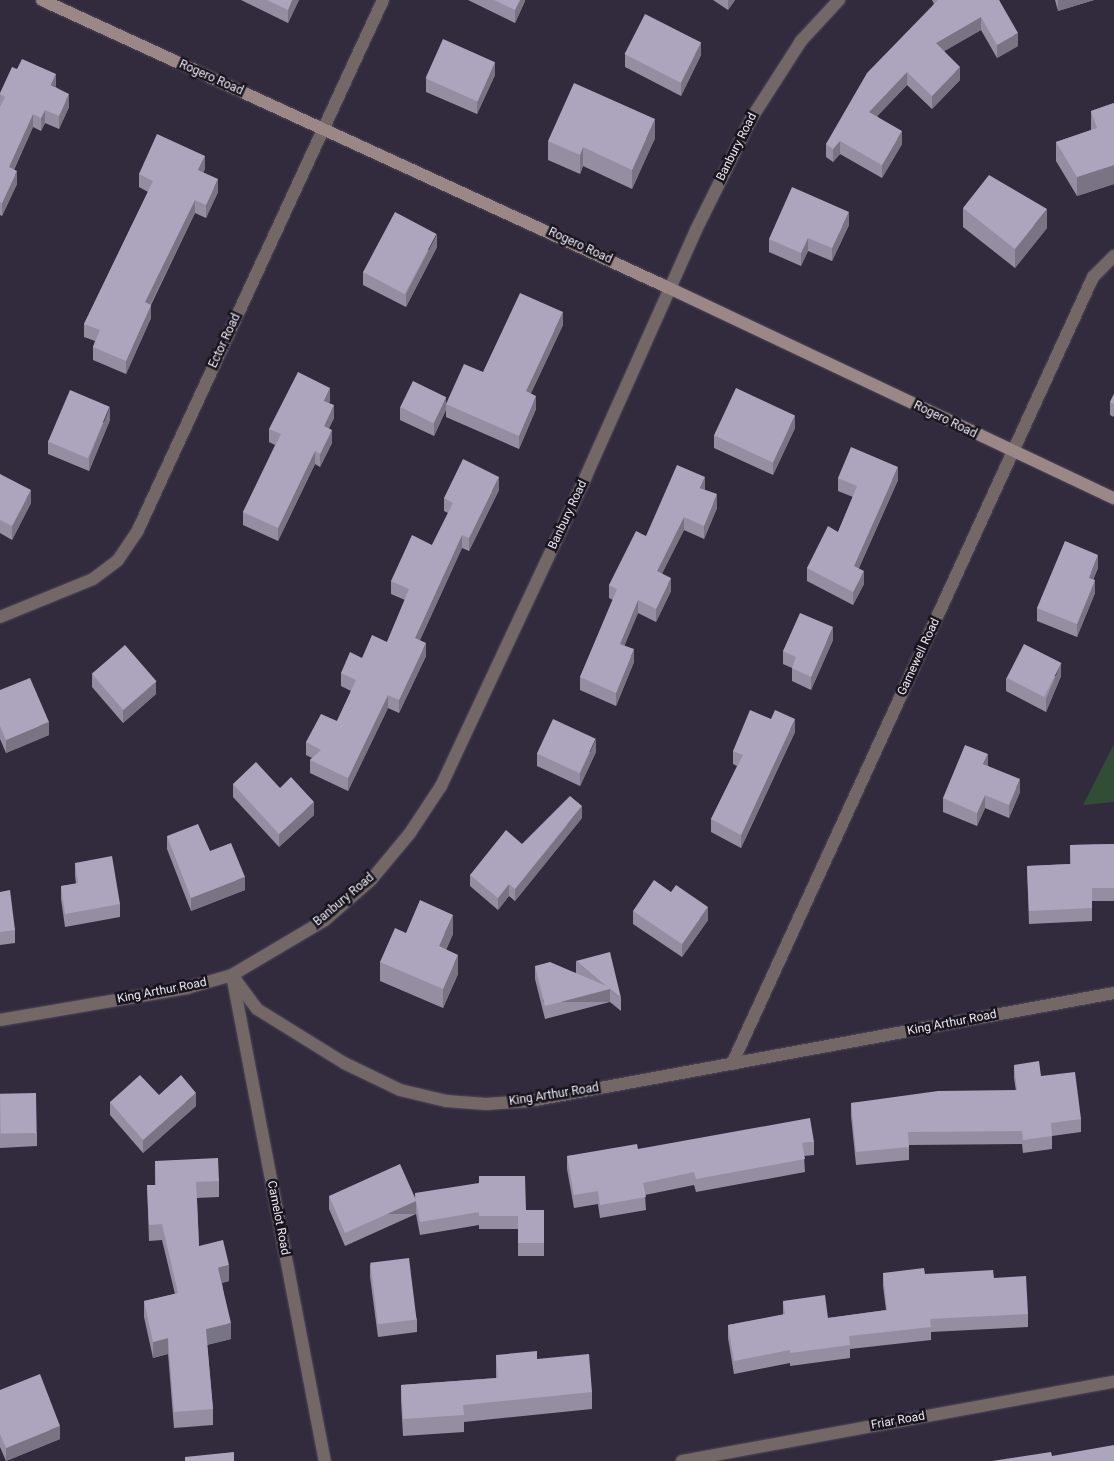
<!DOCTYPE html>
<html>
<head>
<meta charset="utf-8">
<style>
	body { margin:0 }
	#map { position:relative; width:1114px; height:1461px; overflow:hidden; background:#322b3e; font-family:Roboto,sans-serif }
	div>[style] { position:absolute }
	.green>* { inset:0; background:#314d36 }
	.roads { filter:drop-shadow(0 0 1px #50495b) drop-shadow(0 0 1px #50495b) }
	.street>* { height:12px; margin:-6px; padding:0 6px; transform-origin:6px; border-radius:6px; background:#746867 }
	.secondary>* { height:12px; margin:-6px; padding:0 6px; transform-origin:6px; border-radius:6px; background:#9b8886 }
	.wall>* { inset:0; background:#958ea3 }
	.shaded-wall>* { inset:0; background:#797484; transform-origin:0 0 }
	.building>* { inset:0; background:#ada5bd; transform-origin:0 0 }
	span { translate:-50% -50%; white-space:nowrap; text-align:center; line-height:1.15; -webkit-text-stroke:5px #18151e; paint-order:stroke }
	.street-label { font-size:12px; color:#ebe7f3 }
</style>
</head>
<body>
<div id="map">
	<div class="green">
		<div style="clip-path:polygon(1114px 744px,1114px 802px,1083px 805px)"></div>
	</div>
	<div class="roads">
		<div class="street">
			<div style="left:0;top:617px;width:100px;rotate:-22.2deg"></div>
			<div style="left:93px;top:579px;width:31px;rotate:-37deg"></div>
			<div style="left:118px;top:560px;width:36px;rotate:-56deg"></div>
			<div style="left:138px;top:530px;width:584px;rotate:-65.19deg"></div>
			<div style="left:232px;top:975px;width:42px;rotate:53.7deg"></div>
			<div style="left:257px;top:1009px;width:102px;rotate:31.8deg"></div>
			<div style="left:344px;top:1063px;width:62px;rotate:25.7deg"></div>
			<div style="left:400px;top:1090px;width:47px;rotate:13.4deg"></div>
			<div style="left:446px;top:1101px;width:40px;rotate:4.3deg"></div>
			<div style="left:486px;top:1104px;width:44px;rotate:-3.9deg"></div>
			<div style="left:530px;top:1101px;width:594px;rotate:-10.48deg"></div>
			<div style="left:233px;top:980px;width:490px;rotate:79.2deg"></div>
			<div style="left:0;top:1020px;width:190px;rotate:-9.7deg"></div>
			<div style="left:187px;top:988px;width:47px;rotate:-16.1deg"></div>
			<div style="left:232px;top:975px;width:108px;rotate:-30.6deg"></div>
			<div style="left:325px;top:920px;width:61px;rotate:-41deg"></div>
			<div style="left:371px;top:880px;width:61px;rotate:-50.3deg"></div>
			<div style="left:410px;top:833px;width:56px;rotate:-56.6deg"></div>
			<div style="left:441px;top:786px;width:342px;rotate:-64.9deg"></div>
			<div style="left:586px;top:476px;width:269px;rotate:-65.9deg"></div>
			<div style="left:696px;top:230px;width:124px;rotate:-63.6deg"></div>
			<div style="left:751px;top:119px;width:93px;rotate:-57.3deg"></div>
			<div style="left:801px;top:41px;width:56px;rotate:-47.2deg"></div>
			<div style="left:732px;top:1064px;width:866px;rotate:-65.36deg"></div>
			<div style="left:1093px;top:277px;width:30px;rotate:-45deg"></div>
			<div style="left:682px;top:1461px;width:439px;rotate:-10.4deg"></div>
		</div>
		<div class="secondary">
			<div style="left:42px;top:0;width:690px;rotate:24.67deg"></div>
			<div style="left:669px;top:288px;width:492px;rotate:25.3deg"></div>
		</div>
	</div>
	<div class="wall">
		<div style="clip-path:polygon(241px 0,299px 0,288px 23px)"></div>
		<div style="clip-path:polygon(468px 0,525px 0,525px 1px,515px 23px)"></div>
		<div style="clip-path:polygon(713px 0,735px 0,728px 10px)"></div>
		<div style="clip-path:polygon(932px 0,999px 0,1018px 46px,997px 58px,981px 30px,944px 51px,960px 80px,932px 109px,907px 85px,877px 116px,902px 144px,882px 178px,840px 154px,833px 162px,826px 157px,826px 144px,934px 4px)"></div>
		<div style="clip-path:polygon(1055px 0,1094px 0,1058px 11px)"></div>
		<div style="clip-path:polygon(625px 54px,701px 55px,681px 96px,625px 67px)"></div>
		<div style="clip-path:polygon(495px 75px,477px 114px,426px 92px,426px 79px)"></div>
		<div style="clip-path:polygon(56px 87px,69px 107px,59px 129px,45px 123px,41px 131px,33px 127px,14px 170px,17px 184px,2px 216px,0 215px,0 93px)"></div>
		<div style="clip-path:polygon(1114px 103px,1114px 184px,1077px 196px,1056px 161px,1056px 142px,1091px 130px,1091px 111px)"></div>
		<div style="clip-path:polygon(655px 138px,632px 189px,583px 166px,580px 174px,548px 160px,548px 141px)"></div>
		<div style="clip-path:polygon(205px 169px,203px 173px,218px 192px,206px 218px,195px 213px,151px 305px,151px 318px,126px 374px,93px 360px,93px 347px,95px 341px,84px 337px,84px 324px,148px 192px,139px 187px,139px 174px)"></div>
		<div style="clip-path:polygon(963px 208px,1047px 228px,1015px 268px,963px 227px)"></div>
		<div style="clip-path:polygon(849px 225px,832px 261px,808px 251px,801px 266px,769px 252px,769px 239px)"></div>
		<div style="clip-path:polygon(437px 247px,406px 307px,363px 285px,363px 272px)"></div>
		<div style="clip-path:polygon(563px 325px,531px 393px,536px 409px,519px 449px,446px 417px,446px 410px,434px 436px,400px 420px,400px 407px,446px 404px,483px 372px)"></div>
		<div style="clip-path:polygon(1114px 394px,1114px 417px,1110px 415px,1110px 402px)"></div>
		<div style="clip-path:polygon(330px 401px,329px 403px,334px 418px,329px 428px,332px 443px,320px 467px,315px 464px,278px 541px,243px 525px,243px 512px,275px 445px,269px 442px,269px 429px)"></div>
		<div style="clip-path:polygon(110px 420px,89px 471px,48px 454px,48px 441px)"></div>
		<div style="clip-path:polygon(795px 428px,773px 475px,714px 448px,714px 435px)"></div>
		<div style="clip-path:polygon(0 474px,31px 503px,12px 540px,0 533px)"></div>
		<div style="clip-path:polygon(838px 478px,898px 480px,859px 568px,864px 584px,853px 605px,807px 581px,807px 568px,838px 532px,853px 497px,838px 491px)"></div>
		<div style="clip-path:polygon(499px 490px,469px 551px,462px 548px,420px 640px,426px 656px,399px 713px,388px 708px,348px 791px,310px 773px,310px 760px,312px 758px,306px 755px,306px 742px,337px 721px,351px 691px,341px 686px,341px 673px,362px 658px,387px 642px,405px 600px,391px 594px,391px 581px,432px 545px,448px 513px,444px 511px,444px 498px)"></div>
		<div style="clip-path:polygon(705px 490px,717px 508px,704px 539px,684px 530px,662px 573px,671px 591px,656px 622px,638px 613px,624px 645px,634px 662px,616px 706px,580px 690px,580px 677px,613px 600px,609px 598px,609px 585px,646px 536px)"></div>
		<div style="clip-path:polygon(1098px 568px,1093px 579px,1095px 593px,1077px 637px,1037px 621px,1037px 608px)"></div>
		<div style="clip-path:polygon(833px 640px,811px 690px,792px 681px,792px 668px,783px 664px,783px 651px)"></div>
		<div style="clip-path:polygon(92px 674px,156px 694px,123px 723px,92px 687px)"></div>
		<div style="clip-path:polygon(1061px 676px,1046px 712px,1006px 691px,1006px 678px)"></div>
		<div style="clip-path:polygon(0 690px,49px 735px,6px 753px,0 739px)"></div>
		<div style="clip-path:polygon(771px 719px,795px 732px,741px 848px,711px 832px,711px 819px,737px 766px,733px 764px,733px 751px)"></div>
		<div style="clip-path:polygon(596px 752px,580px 786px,537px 766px,537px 753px)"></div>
		<div style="clip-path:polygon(988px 766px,1020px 792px,1009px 818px,985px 808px,977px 826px,943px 812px,943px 798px)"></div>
		<div style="clip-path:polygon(233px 784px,280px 788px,314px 815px,279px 847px,233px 797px)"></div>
		<div style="clip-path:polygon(582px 818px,515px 901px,509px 896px,498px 910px,470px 886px,470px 875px,522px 844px)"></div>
		<div style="clip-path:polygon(167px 836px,210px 851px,245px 890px,191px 911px,167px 849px)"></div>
		<div style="clip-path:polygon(1114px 844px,1114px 901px,1092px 901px,1092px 921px,1029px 924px,1027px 866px,1070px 864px,1070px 845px)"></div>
		<div style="clip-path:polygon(75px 863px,120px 904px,120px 917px,65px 927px,61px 899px,61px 886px,76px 884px,75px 876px)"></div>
		<div style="clip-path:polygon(0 892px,15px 930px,15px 943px,0 945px)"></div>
		<div style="clip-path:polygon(633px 911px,708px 920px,682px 957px,633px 924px)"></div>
		<div style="clip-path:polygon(406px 933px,453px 934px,446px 950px,458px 974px,443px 1008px,380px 981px,380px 962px)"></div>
		<div style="clip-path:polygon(576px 961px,621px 998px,621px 1011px,610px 1002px,545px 1019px,535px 979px,535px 966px,576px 973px)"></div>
		<div style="clip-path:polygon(1014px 1065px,1041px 1076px,1081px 1119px,1081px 1132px,1052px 1136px,1052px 1149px,1023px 1153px,1022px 1144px,909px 1145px,909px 1160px,856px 1165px,851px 1116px,851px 1103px,1016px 1091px,1014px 1078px)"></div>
		<div style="clip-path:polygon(0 1095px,37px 1133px,37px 1146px,0 1148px)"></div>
		<div style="clip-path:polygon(159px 1095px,196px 1106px,143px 1153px,110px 1115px,110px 1102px)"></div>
		<div style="clip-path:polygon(814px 1142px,814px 1155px,804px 1156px,805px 1172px,696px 1192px,694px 1185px,645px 1195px,646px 1210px,600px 1218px,598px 1204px,574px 1208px,567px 1169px,567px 1156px,638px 1149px)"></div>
		<div style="clip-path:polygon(155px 1161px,219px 1181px,219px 1197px,197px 1198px,199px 1246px,229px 1281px,222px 1283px,231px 1339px,207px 1345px,213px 1409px,213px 1425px,174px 1428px,168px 1354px,153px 1358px,144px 1317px,144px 1301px,175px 1294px,162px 1240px,149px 1241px,147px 1185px,155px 1185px)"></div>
		<div style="clip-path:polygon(415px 1193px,526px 1210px,544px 1210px,544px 1256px,518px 1256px,518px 1229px,479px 1229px,479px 1225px,420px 1235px,416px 1214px,345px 1246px,329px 1209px,329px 1196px,415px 1198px)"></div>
		<div style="clip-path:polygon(370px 1264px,417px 1319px,417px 1332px,378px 1337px,370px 1277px)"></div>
		<div style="clip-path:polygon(883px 1273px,925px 1274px,994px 1278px,1028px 1314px,1028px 1327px,931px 1332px,931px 1340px,850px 1349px,850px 1358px,790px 1366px,790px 1363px,734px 1374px,728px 1338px,728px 1325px,783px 1315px,783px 1301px,828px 1318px,886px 1310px,883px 1286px)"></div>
		<div style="clip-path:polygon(496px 1355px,537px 1359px,592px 1392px,592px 1409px,464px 1422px,464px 1432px,403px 1436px,401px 1401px,401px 1385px,496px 1378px)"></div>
		<div style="clip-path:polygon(0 1390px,60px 1439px,6px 1461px,0 1447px)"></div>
	</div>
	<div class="shaded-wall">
		<div style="clip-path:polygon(292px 0,299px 0,288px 23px,288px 10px)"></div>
		<div style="clip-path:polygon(520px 0,525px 0,525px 1px,515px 23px,515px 10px)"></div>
		<div style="clip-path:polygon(728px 0,735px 0,728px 10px)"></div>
		<div style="clip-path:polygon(1058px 0,1094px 0,1058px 11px)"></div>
		<div style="clip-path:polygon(981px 17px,981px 30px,936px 56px,936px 43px)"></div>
		<div style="clip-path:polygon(1018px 33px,1018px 46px,997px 58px,997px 45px)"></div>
		<div style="clip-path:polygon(701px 42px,701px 55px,681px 96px,681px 83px)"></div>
		<div style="clip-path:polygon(495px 62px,495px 75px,477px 114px,477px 101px)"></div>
		<div style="clip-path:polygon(960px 67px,960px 80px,932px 109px,932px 96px)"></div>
		<div style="clip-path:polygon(907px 72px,907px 85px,869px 125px,869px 112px)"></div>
		<div style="clip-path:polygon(56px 74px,56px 87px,51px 85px)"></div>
		<div style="clip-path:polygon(69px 94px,69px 107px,59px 129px,59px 116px)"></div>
		<div style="clip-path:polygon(45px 110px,45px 123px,41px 131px,41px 118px)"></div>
		<div style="clip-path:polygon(33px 114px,33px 127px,9px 180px,9px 167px)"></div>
		<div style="clip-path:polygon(655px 119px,655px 138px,632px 189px,632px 170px)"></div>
		<div style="clip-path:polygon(902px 131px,902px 144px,882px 178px,882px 165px)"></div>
		<div style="clip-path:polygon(840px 141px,840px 154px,833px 162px,833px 149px)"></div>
		<div style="clip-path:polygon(583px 147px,583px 166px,580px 174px,580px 155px)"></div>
		<div style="clip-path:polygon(205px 156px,205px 169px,198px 183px,198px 170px)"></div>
		<div style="clip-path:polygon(1114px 165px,1114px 184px,1077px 196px,1077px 177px)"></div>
		<div style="clip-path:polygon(17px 171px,17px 184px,2px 216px,2px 203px)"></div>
		<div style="clip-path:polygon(218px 179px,218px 192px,206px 218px,206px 205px)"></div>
		<div style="clip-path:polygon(195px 200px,195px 213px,145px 315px,145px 302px)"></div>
		<div style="clip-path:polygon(1047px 209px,1047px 228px,1015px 268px,1015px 249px)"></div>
		<div style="clip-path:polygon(849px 212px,849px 225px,832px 261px,832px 248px)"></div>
		<div style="clip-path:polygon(437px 234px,437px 247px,406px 307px,406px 294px)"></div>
		<div style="clip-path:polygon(808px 238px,808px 251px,801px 266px,801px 253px)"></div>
		<div style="clip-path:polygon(151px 305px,151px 318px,126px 374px,126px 361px)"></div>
		<div style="clip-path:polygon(563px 312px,563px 325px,526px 404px,526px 391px)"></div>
		<div style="clip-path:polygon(330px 388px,330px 401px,324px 414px,324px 401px)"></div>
		<div style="clip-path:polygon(536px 396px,536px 409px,519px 449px,519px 436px)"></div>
		<div style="clip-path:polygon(446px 397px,446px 410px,434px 436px,434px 423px)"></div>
		<div style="clip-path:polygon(334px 405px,334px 418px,324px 439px,324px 426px)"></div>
		<div style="clip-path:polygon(110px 407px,110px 420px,89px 471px,89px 458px)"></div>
		<div style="clip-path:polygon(795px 415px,795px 428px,773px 475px,773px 462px)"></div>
		<div style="clip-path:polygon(332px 430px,332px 443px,320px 467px,320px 454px)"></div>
		<div style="clip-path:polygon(315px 451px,315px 464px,278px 541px,278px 528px)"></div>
		<div style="clip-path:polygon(898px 467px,898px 480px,854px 579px,854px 566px)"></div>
		<div style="clip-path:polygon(499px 477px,499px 490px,469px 551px,469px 538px)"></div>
		<div style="clip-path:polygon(705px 477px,705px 490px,700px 488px)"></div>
		<div style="clip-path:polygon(31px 490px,31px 503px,12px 540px,12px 526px)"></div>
		<div style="clip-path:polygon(717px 494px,717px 508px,704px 539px,704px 526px)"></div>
		<div style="clip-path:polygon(684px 517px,684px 530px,657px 584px,657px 571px)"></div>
		<div style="clip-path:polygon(462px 535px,462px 548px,415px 651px,415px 638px)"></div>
		<div style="clip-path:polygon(1098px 555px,1098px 568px,1089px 591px,1089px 578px)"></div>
		<div style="clip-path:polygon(864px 571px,864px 584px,853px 605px,853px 592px)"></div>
		<div style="clip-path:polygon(671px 578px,671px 591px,656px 622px,656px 609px)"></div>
		<div style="clip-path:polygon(1095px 580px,1095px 593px,1077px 637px,1077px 624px)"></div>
		<div style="clip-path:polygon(638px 600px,638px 613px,620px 657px,620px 644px)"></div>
		<div style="clip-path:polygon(833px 627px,833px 640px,811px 690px,811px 677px)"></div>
		<div style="clip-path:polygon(426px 643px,426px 656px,399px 713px,399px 700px)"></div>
		<div style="clip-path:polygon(634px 649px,634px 662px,616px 706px,616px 693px)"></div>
		<div style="clip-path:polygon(1061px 663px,1061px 676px,1046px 712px,1046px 699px)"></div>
		<div style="clip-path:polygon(156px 681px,156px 694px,123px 723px,123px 710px)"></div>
		<div style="clip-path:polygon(388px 695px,388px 708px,348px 791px,348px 778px)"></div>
		<div style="clip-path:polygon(795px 719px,795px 732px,741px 848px,741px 835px)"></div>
		<div style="clip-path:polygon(49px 722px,49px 735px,6px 753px,6px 740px)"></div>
		<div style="clip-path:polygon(596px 739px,596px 752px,580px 786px,580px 773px)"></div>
		<div style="clip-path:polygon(988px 754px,988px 767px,983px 764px)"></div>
		<div style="clip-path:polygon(1020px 779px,1020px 792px,1009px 818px,1009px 805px)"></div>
		<div style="clip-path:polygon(985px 795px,985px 808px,977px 826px,977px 813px)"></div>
		<div style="clip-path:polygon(314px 802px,314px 815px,279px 847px,279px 834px)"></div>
		<div style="clip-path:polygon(582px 806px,582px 818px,515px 901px,515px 889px)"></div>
		<div style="clip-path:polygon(245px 877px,245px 890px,191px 911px,191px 898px)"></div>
		<div style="clip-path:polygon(509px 884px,509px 896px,498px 910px,498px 898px)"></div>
		<div style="clip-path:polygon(708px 907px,708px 920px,682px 957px,682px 944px)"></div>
		<div style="clip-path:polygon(453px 915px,453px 934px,439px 965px,439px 946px)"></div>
		<div style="clip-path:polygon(458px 955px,458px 974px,443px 1008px,443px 989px)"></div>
		<div style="left:610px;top:989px;width:13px;height:67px;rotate:90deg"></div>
		<div style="clip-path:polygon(196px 1093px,196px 1106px,143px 1153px,143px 1140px)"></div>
		<div style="left:416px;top:1201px;width:13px;height:78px;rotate:90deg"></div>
		<div style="clip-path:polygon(229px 1265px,229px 1281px,218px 1284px,218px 1268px)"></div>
		<div style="clip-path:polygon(231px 1323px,231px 1339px,206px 1345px,206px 1329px)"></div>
		<div style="clip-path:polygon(168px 1338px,168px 1354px,153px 1358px,153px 1342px)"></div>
		<div style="clip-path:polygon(60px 1426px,60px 1439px,6px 1461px,6px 1448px)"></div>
	</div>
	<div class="building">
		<div style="clip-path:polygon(267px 0,292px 0,288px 10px)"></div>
		<div style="clip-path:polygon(494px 0,520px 0,515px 10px)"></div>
		<div style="clip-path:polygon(938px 0,999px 0,1018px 33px,997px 45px,981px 17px,936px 43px,960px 67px,932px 96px,907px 72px,869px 112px,902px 131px,882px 165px,840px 141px,833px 149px,826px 144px,867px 73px)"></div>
		<div style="left:645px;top:14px;width:63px;height:45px;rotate:27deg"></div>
		<div style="left:443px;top:39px;width:57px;height:43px;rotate:24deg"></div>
		<div style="clip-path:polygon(22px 59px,56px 74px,51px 85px,69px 94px,59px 116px,45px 110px,41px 118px,33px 114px,9px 167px,17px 171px,2px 203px,0 202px,0 107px,5px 97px,0 94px,0 93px,12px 67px,17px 69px)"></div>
		<div style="clip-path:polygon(574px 83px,655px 119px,632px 170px,583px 147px,580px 155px,548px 141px)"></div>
		<div style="clip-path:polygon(1114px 103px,1114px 165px,1077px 177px,1056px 142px,1097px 128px,1091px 111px)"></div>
		<div style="clip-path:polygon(157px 134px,205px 156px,198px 170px,218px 179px,206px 205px,195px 200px,145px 302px,151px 305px,126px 361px,93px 347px,100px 330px,84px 324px,153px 181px,139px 174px)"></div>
		<div style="clip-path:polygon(989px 175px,1047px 209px,1015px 249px,963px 208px)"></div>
		<div style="clip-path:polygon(792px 187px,849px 212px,832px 248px,808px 238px,801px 253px,769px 239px)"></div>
		<div style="left:395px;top:212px;width:47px;height:68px;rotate:28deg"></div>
		<div style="clip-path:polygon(520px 293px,563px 312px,526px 391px,536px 396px,519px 436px,446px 404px,464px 364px,483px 372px)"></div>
		<div style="clip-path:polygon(298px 372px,330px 388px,324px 401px,334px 405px,324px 426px,332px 430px,320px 454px,315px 451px,278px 528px,243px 512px,281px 434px,269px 429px)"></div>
		<div style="left:413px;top:381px;width:37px;height:29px;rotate:26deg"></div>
		<div style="left:736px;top:388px;width:65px;height:52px;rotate:25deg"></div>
		<div style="left:70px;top:390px;width:43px;height:56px;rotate:23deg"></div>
		<div style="clip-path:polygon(1114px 394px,1114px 404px,1110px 402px)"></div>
		<div style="clip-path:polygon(851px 447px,898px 467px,854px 566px,864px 571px,853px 592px,807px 568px,828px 526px,838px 532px,857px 486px,838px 478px)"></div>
		<div style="clip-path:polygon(463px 459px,499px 477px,469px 538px,462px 535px,415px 638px,426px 643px,399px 700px,388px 695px,348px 778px,310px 760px,321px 750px,306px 742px,321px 714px,337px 721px,356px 680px,341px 673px,350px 652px,362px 658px,372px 635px,387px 642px,409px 589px,391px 581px,412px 535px,432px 545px,453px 503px,444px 498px)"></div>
		<div style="clip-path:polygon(677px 465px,705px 477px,700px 488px,717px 494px,704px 526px,684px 517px,657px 571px,671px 578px,656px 609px,638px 600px,620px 644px,634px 649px,616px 693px,580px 677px,617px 589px,609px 585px,636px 531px,646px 536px)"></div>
		<div style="clip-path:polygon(0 474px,31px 490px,12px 526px,0 520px)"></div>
		<div style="clip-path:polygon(1065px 541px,1098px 555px,1089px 578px,1095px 580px,1077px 624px,1037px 608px)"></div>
		<div style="clip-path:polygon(800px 613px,833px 627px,811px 677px,792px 668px,796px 657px,783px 651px)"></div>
		<div style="left:1024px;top:644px;width:42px;height:38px;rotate:27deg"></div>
		<div style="left:125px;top:645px;width:48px;height:44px;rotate:49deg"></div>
		<div style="clip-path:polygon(30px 678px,49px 722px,6px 740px,0 726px,0 690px)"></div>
		<div style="clip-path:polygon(750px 710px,771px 719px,775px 710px,795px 719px,741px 835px,711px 819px,743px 755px,733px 751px)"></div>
		<div style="left:553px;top:719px;width:47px;height:38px;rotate:25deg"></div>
		<div style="clip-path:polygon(965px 745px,988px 754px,983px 764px,1020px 779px,1009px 805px,985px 795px,977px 813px,943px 798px)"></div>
		<div style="clip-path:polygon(256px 762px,280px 788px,291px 777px,314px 802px,279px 834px,233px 784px)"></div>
		<div style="clip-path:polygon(570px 796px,582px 806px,515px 889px,509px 884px,498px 898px,470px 875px,506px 830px,522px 844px)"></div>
		<div style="clip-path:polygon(198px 824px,210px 851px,231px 843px,245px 877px,191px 898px,167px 836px)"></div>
		<div style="clip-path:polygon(1114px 844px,1114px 888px,1092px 888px,1092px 908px,1029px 911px,1027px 866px,1071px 864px,1070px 845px)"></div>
		<div style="clip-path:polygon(112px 856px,120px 904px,65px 914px,61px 886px,78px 883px,75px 863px)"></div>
		<div style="clip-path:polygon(654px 880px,671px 892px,676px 885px,708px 907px,682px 944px,633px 911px)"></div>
		<div style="clip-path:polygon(10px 890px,15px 930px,0 932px,0 892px)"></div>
		<div style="clip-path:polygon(420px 900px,453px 915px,439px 946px,458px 955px,443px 989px,380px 962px,395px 928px,406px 933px)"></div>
		<div style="clip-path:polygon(610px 952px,621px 998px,610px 989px,545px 1006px,535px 966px,550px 962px,606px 986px,576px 961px)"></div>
		<div style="clip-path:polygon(1039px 1061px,1041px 1076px,1075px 1072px,1081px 1119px,1051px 1123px,1052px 1136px,1023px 1140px,1022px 1131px,908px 1132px,909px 1147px,856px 1152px,851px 1103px,938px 1091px,1017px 1090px,1014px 1065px)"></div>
		<div style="clip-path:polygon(140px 1075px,159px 1095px,181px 1075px,196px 1093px,143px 1140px,110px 1102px)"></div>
		<div style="left:36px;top:1093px;width:40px;height:36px;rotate:89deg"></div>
		<div style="clip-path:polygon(810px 1118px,814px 1142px,802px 1143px,805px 1159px,696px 1179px,694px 1172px,643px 1183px,646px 1197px,600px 1205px,598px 1191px,574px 1195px,567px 1156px,637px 1144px,638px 1149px)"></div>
		<div style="clip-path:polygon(218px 1158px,219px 1181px,196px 1182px,199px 1246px,223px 1240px,229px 1265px,218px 1268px,231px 1323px,206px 1329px,213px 1409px,174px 1412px,168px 1338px,153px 1342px,144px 1301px,178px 1293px,162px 1224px,149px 1225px,147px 1185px,156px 1185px,155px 1161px)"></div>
		<div style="clip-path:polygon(400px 1164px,416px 1200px,415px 1193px,479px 1183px,479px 1176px,525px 1176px,526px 1210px,544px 1210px,544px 1243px,518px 1243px,518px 1216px,479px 1216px,479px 1212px,420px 1222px,416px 1201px,345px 1233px,329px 1196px)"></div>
		<div style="left:409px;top:1258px;width:62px;height:39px;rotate:83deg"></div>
		<div style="clip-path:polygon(924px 1268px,925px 1274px,993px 1270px,994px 1278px,1026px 1276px,1028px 1314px,930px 1319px,931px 1327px,849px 1336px,850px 1345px,790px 1353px,790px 1350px,734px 1361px,728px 1325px,785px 1314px,783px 1301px,825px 1295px,828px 1318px,887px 1310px,883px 1273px)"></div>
		<div style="clip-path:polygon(537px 1351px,537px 1359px,589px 1354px,592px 1392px,463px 1405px,464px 1415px,403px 1419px,401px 1385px,498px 1378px,496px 1355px)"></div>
		<div style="clip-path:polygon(40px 1374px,60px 1426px,6px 1448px,0 1434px,0 1390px)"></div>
		<div style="clip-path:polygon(1114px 1445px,1114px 1461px,992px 1461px,1051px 1452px,1052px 1456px)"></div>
		<div style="clip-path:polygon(234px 1452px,234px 1461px,185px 1461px,185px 1457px)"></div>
	</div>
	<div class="street-label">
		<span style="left:211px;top:78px;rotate:24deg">Rogero Road</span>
		<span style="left:737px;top:147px;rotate:-63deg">Banbury Road</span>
		<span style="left:580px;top:246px;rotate:25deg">Rogero Road</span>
		<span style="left:225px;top:341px;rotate:-65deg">Ector Road</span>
		<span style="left:945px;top:420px;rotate:26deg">Rogero Road</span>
		<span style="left:568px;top:515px;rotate:-65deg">Banbury Road</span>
		<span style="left:919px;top:657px;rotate:-65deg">Gamewell Road</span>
		<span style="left:344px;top:900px;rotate:-40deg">Banbury Road</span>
		<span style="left:162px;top:991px;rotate:-11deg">King Arthur Road</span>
		<span style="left:952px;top:1023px;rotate:-11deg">King Arthur Road</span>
		<span style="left:554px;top:1095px;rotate:-9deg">King Arthur Road</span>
		<span style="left:278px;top:1218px;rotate:79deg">Camelot Road</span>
		<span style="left:898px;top:1421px;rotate:-10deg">Friar Road</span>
	</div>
</div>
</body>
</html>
